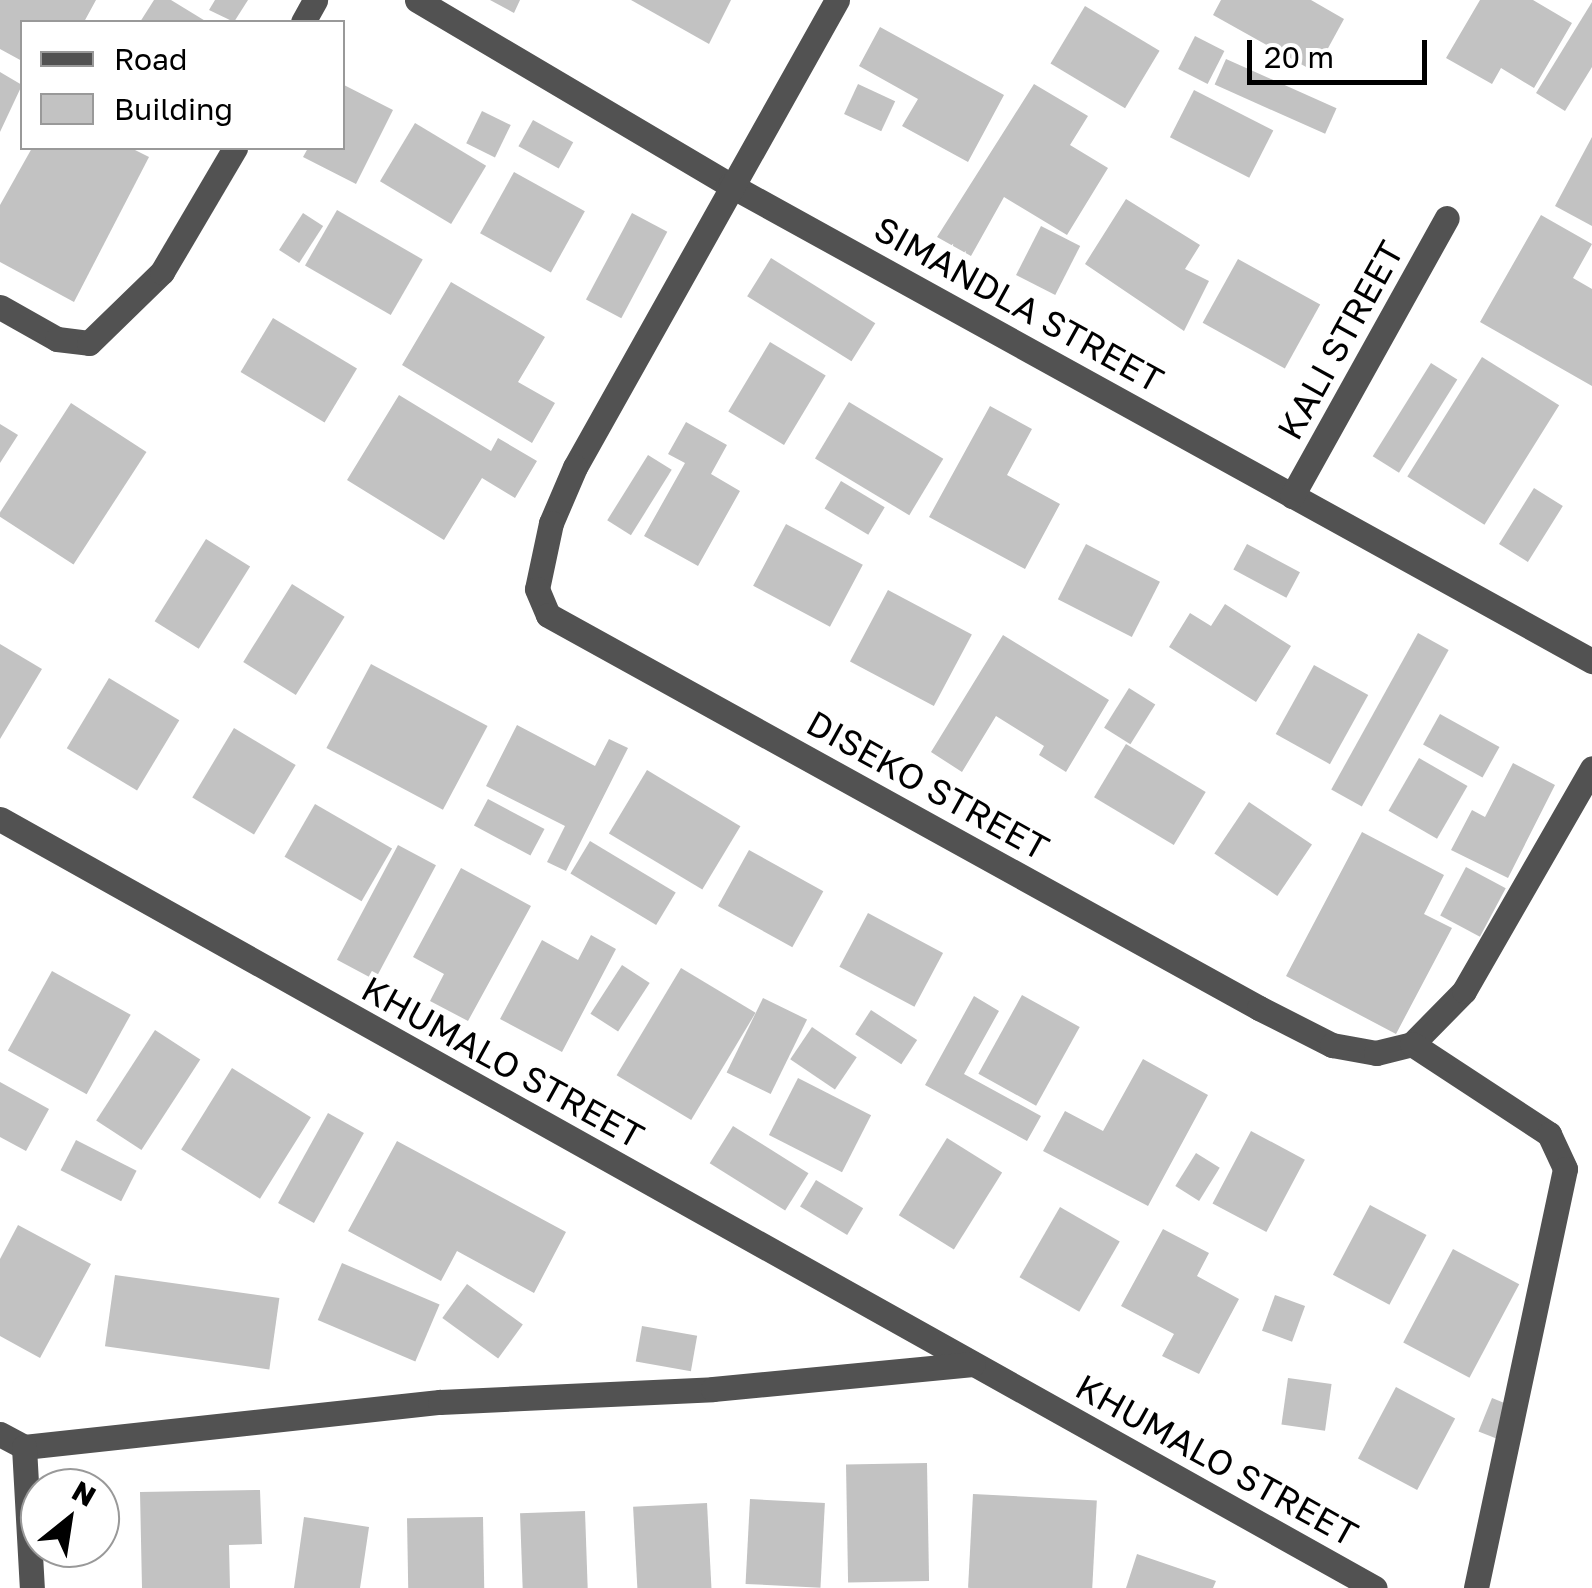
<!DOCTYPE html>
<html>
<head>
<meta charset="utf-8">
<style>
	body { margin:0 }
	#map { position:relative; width:1592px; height:1588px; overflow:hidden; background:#fff; font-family:"Golos Text",sans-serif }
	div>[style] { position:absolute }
	.building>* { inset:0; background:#c2c2c2; transform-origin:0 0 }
	.minor>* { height:25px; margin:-12.5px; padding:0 12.5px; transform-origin:12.5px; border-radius:12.5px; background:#525252 }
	span { translate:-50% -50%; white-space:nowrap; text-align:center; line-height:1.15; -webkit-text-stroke:9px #fff; paint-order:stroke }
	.street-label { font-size:35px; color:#000 }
	.legend { position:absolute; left:20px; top:20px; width:325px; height:130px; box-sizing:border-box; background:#fff; border:2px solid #999; margin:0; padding:12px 18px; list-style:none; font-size:30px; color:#000 }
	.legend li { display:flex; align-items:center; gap:20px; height:50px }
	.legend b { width:50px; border:2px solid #999 }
	.north { position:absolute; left:20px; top:1468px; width:100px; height:100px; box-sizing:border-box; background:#fff; border:2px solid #999; border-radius:50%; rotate:30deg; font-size:28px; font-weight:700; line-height:40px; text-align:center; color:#000 }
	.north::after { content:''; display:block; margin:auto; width:35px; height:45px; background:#000; clip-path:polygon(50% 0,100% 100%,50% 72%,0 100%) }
	.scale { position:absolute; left:1247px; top:40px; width:180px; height:45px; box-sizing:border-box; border:5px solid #000; border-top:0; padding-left:12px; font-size:30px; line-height:35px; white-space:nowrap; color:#000; -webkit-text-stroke:8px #fff; paint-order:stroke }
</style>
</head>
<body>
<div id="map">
	<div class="building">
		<div style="clip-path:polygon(0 0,96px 0,84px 22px,22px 22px,22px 61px,0 49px)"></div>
		<div style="clip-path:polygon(154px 0,171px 0,207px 22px,140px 22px)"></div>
		<div style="clip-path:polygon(215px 0,248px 0,234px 22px,209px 10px)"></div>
		<div style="clip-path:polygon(490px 0,520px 0,514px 13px)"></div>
		<div style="clip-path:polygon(631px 0,731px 0,709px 44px)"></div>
		<div style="clip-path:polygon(1221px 0,1311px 0,1344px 19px,1315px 72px,1213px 15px)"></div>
		<div style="clip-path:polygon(1480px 0,1533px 0,1572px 23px,1534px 88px,1501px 68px,1492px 84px,1446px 58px)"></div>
		<div style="clip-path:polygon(1592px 2px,1592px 67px,1565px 111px,1536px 93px)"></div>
		<div style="left:1085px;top:6px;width:87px;height:67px;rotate:31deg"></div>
		<div style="clip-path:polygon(880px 27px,1004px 95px,968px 162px,902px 126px,918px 99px,859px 66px)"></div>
		<div style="left:1195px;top:36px;width:33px;height:37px;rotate:27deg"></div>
		<div style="left:1226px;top:59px;width:121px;height:28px;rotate:24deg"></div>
		<div style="clip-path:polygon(0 72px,22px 85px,0 132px)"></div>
		<div style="clip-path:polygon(342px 84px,393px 110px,356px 184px,303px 157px,308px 148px,342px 148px)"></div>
		<div style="left:858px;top:84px;width:41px;height:33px;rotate:25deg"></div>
		<div style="clip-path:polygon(1034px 84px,1088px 116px,1070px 145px,1108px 168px,1067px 235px,1004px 197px,971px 256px,937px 237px)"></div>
		<div style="left:1194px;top:90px;width:89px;height:53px;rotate:27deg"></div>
		<div style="left:482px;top:111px;width:32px;height:36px;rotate:26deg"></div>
		<div style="left:533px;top:120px;width:46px;height:30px;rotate:29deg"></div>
		<div style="left:415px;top:123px;width:83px;height:68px;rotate:31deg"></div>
		<div style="clip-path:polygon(1592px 137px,1592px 226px,1555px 206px)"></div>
		<div style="clip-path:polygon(32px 148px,131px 148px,149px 157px,74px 302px,0 262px,0 205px)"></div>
		<div style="left:514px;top:172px;width:81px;height:70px;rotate:29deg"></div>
		<div style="clip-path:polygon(1126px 199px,1200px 245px,1185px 269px,1209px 281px,1184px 331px,1085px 264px)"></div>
		<div style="left:337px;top:210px;width:99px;height:64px;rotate:30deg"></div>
		<div style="left:303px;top:213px;width:24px;height:44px;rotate:33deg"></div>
		<div style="left:632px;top:213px;width:40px;height:98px;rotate:28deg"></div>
		<div style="clip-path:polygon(1541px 215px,1592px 244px,1573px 278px,1592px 289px,1592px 386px,1480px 322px)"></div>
		<div style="left:1041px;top:226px;width:44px;height:55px;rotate:27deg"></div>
		<div style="left:771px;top:258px;width:123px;height:45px;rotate:32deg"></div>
		<div style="left:1238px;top:259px;width:94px;height:73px;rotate:29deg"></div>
		<div style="clip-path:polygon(451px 282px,545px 337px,518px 382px,555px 403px,532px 443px,402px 365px)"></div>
		<div style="left:273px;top:318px;width:98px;height:63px;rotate:31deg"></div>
		<div style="left:770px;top:342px;width:65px;height:81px;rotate:31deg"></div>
		<div style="left:1482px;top:357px;width:91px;height:141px;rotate:32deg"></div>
		<div style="left:1431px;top:363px;width:31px;height:110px;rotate:32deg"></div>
		<div style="clip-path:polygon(399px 395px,491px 451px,498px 438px,537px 461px,515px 498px,482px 478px,444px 540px,347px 480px)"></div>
		<div style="left:849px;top:402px;width:110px;height:66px;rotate:31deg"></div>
		<div style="left:71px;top:403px;width:90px;height:134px;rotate:33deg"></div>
		<div style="clip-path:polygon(990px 406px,1032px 429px,1007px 475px,1060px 504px,1025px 569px,929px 517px)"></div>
		<div style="clip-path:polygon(686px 422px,727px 445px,711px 474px,740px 491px,698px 566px,644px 536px,685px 463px,668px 454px)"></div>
		<div style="clip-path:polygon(0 424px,18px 435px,0 463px)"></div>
		<div style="left:648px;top:455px;width:28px;height:77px;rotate:32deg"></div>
		<div style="left:841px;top:481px;width:51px;height:32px;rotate:31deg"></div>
		<div style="left:1534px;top:488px;width:34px;height:66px;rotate:32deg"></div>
		<div style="left:786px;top:524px;width:87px;height:70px;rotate:28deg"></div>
		<div style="left:206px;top:539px;width:52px;height:97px;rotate:32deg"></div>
		<div style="left:1086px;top:544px;width:83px;height:62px;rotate:27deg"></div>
		<div style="left:1247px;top:544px;width:60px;height:29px;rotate:28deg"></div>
		<div style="left:292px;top:584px;width:62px;height:92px;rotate:32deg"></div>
		<div style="left:888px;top:590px;width:95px;height:81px;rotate:28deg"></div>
		<div style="clip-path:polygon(1225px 604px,1291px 646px,1256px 702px,1169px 647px,1190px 613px,1211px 626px)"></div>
		<div style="left:1418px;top:633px;width:35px;height:179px;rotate:29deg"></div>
		<div style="clip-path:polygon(1003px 635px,1109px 700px,1066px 772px,1039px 755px,1044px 746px,996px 716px,962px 772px,931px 752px)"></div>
		<div style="clip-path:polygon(0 644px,42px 669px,0 739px)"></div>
		<div style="left:371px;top:664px;width:132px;height:95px;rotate:28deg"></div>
		<div style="left:1314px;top:665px;width:62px;height:79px;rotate:29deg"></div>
		<div style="left:109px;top:678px;width:82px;height:82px;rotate:31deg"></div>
		<div style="left:1129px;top:688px;width:31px;height:47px;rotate:32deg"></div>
		<div style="left:1440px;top:714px;width:68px;height:35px;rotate:29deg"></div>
		<div style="clip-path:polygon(517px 725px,595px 766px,609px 739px,628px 748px,566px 871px,547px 862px,565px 826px,486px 786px)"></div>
		<div style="left:234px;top:728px;width:72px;height:81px;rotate:31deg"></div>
		<div style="left:1126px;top:744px;width:93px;height:62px;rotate:31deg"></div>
		<div style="left:1419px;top:758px;width:56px;height:61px;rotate:30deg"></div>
		<div style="clip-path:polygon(1513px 763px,1555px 785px,1508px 878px,1451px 850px,1472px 810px,1485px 817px)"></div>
		<div style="left:647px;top:770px;width:109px;height:74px;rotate:31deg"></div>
		<div style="left:488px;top:799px;width:64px;height:30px;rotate:28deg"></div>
		<div style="left:1249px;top:802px;width:76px;height:62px;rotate:34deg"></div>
		<div style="left:315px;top:804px;width:89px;height:61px;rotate:30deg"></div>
		<div style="clip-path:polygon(1362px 832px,1444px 875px,1424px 914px,1452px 928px,1396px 1034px,1286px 976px)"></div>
		<div style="left:590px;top:841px;width:100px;height:38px;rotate:31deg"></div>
		<div style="left:398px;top:845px;width:43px;height:130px;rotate:28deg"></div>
		<div style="left:749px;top:850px;width:85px;height:64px;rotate:29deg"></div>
		<div style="left:1466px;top:867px;width:45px;height:55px;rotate:28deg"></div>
		<div style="clip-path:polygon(461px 868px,531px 906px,468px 1021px,430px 1001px,444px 974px,413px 957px)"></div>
		<div style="left:868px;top:913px;width:85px;height:61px;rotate:28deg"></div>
		<div style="clip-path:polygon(591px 935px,616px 949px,562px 1052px,500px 1019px,542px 940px,578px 960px)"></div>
		<div style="left:622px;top:965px;width:33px;height:58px;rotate:33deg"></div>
		<div style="left:681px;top:968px;width:87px;height:125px;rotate:31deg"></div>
		<div style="left:52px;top:971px;width:90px;height:91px;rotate:29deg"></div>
		<div style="left:1022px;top:995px;width:66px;height:90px;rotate:29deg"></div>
		<div style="clip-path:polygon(974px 996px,999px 1011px,964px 1074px,1041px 1116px,1027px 1141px,925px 1085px)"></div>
		<div style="left:763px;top:998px;width:49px;height:83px;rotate:26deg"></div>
		<div style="left:871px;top:1010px;width:55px;height:29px;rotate:33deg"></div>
		<div style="left:812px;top:1027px;width:54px;height:39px;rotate:34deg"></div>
		<div style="left:155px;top:1030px;width:54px;height:108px;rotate:33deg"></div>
		<div style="clip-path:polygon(1143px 1059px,1208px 1095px,1148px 1206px,1043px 1151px,1065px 1111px,1103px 1131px)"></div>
		<div style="left:232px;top:1068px;width:93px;height:96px;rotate:32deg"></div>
		<div style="left:798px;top:1078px;width:82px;height:64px;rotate:27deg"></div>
		<div style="clip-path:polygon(0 1082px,49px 1109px,26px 1151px,0 1137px)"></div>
		<div style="left:328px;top:1113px;width:41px;height:103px;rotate:29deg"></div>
		<div style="left:733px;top:1126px;width:89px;height:44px;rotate:32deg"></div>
		<div style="left:1251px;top:1131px;width:61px;height:82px;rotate:28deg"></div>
		<div style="left:947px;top:1138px;width:65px;height:91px;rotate:32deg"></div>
		<div style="left:76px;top:1140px;width:68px;height:34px;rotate:27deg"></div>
		<div style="clip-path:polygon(397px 1141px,566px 1232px,534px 1293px,457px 1251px,441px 1281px,348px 1231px)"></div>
		<div style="left:1196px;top:1153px;width:28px;height:39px;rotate:32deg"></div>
		<div style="left:816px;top:1180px;width:55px;height:31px;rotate:31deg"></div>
		<div style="left:1370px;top:1205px;width:64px;height:79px;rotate:28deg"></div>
		<div style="left:1060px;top:1207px;width:69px;height:81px;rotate:30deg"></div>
		<div style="clip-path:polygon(18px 1225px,91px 1264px,40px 1358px,0 1336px,0 1259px)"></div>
		<div style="clip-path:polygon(1163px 1229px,1209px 1253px,1197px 1276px,1239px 1299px,1199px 1374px,1162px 1356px,1174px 1334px,1121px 1306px)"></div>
		<div style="left:1453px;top:1249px;width:75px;height:106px;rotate:28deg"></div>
		<div style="left:342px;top:1263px;width:106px;height:62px;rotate:23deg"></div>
		<div style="left:115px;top:1275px;width:166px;height:72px;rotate:8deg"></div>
		<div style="left:467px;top:1284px;width:69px;height:42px;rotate:36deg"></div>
		<div style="left:1275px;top:1295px;width:32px;height:38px;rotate:20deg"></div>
		<div style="left:642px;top:1326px;width:56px;height:36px;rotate:10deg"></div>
		<div style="left:1288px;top:1378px;width:44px;height:47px;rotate:8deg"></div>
		<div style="left:1396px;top:1387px;width:67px;height:81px;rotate:28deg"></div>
		<div style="left:1492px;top:1398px;width:22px;height:36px;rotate:22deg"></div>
		<div style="left:927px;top:1463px;width:118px;height:81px;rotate:89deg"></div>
		<div style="clip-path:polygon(260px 1490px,262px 1544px,229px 1545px,230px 1588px,142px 1588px,140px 1492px)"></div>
		<div style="left:973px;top:1494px;width:124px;height:94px;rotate:3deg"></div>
		<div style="left:750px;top:1499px;width:75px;height:85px;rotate:3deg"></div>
		<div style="left:707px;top:1503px;width:85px;height:74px;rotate:87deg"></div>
		<div style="left:585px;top:1511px;width:77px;height:65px;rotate:88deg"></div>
		<div style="clip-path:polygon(304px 1517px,369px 1527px,360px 1588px,294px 1588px)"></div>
		<div style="left:483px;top:1517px;width:71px;height:76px;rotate:89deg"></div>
		<div style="clip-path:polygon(1137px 1554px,1216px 1581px,1213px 1588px,1126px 1588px)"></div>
	</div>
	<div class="minor">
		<div style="left:417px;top:0;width:364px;rotate:30.6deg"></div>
		<div style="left:730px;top:185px;width:985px;rotate:28.91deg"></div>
		<div style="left:837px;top:0;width:535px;rotate:119.29deg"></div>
		<div style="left:575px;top:467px;width:61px;rotate:113.2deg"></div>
		<div style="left:551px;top:523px;width:67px;rotate:102deg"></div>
		<div style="left:537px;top:589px;width:28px;rotate:67deg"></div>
		<div style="left:548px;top:615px;width:812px;rotate:28.93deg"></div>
		<div style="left:1259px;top:1008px;width:82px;rotate:26.9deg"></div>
		<div style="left:1332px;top:1045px;width:45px;rotate:10.3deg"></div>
		<div style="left:1376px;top:1053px;width:37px;rotate:-14deg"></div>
		<div style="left:1412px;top:1044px;width:74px;rotate:-45.5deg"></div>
		<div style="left:1464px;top:991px;width:257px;rotate:-60.1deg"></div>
		<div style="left:303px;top:22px;width:25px;rotate:-61deg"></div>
		<div style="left:0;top:307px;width:65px;rotate:29.3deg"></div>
		<div style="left:57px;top:339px;width:32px;rotate:7deg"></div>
		<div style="left:89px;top:343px;width:102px;rotate:-44.2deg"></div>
		<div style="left:162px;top:272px;width:144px;rotate:-59.5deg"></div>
		<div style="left:1292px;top:496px;width:318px;rotate:-60.9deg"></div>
		<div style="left:0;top:819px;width:1575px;rotate:29.22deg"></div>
		<div style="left:1412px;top:1044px;width:164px;rotate:33.3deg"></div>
		<div style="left:1549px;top:1134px;width:38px;rotate:65deg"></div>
		<div style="left:1565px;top:1169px;width:428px;rotate:102deg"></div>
		<div style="left:0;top:1434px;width:27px;rotate:28deg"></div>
		<div style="left:24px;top:1447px;width:418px;rotate:-6.2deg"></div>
		<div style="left:440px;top:1402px;width:273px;rotate:-2.7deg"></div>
		<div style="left:713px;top:1389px;width:261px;rotate:-5.5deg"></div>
		<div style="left:24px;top:1447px;width:141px;rotate:86.8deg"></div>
	</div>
	<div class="street-label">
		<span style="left:1019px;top:304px;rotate:29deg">SIMANDLA STREET</span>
		<span style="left:1340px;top:340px;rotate:-61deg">KALI STREET</span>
		<span style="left:928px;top:785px;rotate:29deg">DISEKO STREET</span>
		<span style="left:503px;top:1062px;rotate:29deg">KHUMALO STREET</span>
		<span style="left:1217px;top:1460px;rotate:29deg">KHUMALO STREET</span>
	</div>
	<ul class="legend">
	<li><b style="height:12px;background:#525252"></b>Road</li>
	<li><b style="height:28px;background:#c2c2c2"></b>Building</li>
	</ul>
	<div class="north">N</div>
	<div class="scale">20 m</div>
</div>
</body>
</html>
